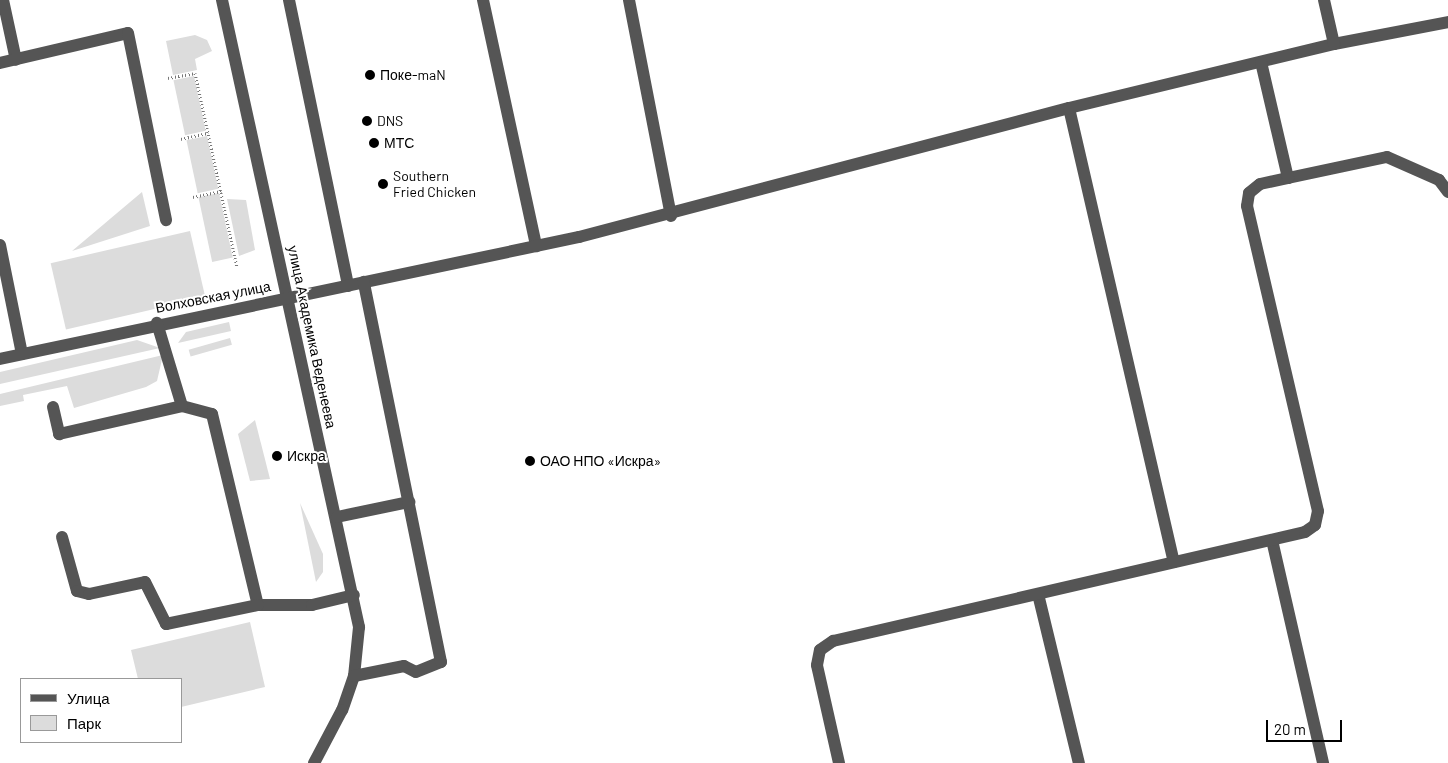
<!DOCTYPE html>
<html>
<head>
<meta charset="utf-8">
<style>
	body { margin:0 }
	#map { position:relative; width:1448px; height:763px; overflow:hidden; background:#fff; font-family:Barlow,sans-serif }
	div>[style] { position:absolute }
	.green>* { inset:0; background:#dcdcdc; transform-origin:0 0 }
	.path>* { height:3px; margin-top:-1.5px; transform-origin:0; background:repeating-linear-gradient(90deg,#777 0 1px,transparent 0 3.5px) }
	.minor>* { height:12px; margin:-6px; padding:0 6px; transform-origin:6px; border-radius:6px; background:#555 }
	.dots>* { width:14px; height:14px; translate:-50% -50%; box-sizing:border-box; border:2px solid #fff; border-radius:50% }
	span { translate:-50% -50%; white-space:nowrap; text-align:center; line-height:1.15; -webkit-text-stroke:4px #fff; paint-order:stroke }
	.poi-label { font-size:14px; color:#000 }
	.left { translate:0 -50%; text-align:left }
	.street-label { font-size:14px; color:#000 }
	.legend { position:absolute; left:20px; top:678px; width:162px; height:65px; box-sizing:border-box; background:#fff; border:1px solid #999; margin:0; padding:6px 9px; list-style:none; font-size:15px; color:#000 }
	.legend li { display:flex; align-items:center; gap:10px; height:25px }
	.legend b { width:25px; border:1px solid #999 }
	.scale { position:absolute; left:1266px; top:720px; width:76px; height:22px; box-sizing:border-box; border:2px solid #000; border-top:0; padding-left:6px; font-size:15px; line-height:18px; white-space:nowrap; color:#000; -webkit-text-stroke:4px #fff; paint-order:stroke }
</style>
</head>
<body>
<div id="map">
	<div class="green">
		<div style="clip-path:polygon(195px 35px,207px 40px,212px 51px,195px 59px,197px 70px,173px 75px,166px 41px)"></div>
		<div style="left:194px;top:76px;width:56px;height:21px;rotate:78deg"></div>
		<div style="left:207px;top:136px;width:54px;height:21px;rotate:78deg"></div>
		<div style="clip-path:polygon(142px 192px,150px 226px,72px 251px)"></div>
		<div style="left:219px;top:193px;width:66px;height:21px;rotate:78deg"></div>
		<div style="clip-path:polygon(227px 199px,246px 200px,255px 250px,239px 256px)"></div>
		<div style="left:190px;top:231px;width:68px;height:143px;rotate:77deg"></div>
		<div style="clip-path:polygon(229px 322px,231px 331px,178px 343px,186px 332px)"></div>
		<div style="left:230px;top:338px;width:7px;height:43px;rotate:74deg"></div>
		<div style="clip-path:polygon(137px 340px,160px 348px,0 384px,0 372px)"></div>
		<div style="clip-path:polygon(163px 355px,157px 381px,146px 387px,74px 408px,67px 386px,23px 395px,24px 401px,0 406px,0 394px)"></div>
		<div style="clip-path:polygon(255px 420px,270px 479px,250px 481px,238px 434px)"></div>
		<div style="clip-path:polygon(300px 503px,323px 554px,323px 572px,316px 582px)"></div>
		<div style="clip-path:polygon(250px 622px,265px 687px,181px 707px,181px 679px,138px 679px,131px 650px)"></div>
	</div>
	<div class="path">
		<div style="left:168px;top:78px;width:27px;rotate:-10deg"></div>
		<div style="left:195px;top:73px;width:198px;rotate:77.8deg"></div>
		<div style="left:181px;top:139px;width:28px;rotate:-13deg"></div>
		<div style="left:193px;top:197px;width:29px;rotate:-12deg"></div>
	</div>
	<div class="minor">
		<div style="left:3px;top:0;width:61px;rotate:77.8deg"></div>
		<div style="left:222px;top:0;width:642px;rotate:77.67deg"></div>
		<div style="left:359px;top:627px;width:49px;rotate:95.8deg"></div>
		<div style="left:354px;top:676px;width:36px;rotate:109deg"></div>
		<div style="left:342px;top:710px;width:60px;rotate:117.8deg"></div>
		<div style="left:289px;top:0;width:292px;rotate:78.3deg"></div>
		<div style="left:483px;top:0;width:252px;rotate:77.8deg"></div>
		<div style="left:629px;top:0;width:220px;rotate:79deg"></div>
		<div style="left:1334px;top:44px;width:116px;rotate:-10.9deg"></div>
		<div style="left:0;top:63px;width:131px;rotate:-13.2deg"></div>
		<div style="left:128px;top:33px;width:191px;rotate:78.5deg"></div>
		<div style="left:1069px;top:108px;width:466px;rotate:77deg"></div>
		<div style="left:1288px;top:178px;width:101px;rotate:-12deg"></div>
		<div style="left:1387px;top:157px;width:57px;rotate:23.9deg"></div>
		<div style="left:1439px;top:180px;width:15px;rotate:53deg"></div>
		<div style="left:0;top:245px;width:111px;rotate:78.6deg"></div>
		<div style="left:0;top:359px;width:592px;rotate:-11.9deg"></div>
		<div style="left:579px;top:237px;width:507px;rotate:-14.75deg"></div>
		<div style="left:1069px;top:108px;width:273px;rotate:-13.6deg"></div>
		<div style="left:1334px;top:44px;width:45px;rotate:-102.8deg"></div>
		<div style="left:182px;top:406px;width:31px;rotate:15deg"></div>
		<div style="left:212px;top:414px;width:196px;rotate:76.5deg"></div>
		<div style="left:258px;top:605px;width:54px"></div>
		<div style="left:312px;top:605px;width:43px;rotate:-13.4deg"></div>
		<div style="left:53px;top:407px;width:28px;rotate:77deg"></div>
		<div style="left:59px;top:434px;width:126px;rotate:-12.8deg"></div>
		<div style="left:182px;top:406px;width:87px;rotate:-106.8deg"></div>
		<div style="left:337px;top:517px;width:74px;rotate:-11.8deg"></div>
		<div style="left:62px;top:537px;width:56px;rotate:74.5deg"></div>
		<div style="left:77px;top:591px;width:12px;rotate:14deg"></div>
		<div style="left:89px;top:594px;width:57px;rotate:-12.1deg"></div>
		<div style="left:145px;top:582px;width:47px;rotate:63.4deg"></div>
		<div style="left:166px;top:624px;width:94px;rotate:-11.7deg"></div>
		<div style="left:1272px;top:540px;width:229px;rotate:77.1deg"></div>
		<div style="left:1038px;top:594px;width:174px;rotate:76.4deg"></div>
		<div style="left:354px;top:676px;width:51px;rotate:-11.3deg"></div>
		<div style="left:404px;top:666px;width:13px;rotate:27deg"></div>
		<div style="left:416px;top:672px;width:27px;rotate:-22deg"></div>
		<div style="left:441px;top:662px;width:388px;rotate:-101.5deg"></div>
		<div style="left:839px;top:763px;width:100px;rotate:-102.7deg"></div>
		<div style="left:817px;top:665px;width:15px;rotate:-79deg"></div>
		<div style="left:820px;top:650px;width:16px;rotate:-35deg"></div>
		<div style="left:833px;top:641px;width:484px;rotate:-13deg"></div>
		<div style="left:1305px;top:532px;width:12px;rotate:-35deg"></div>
		<div style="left:1315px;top:525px;width:14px;rotate:-78deg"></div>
		<div style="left:1318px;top:511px;width:313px;rotate:-103.1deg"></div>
		<div style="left:1247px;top:206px;width:13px;rotate:-81deg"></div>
		<div style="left:1249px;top:193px;width:14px;rotate:-39deg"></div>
		<div style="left:1260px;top:184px;width:29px;rotate:-12deg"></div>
		<div style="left:1288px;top:178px;width:119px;rotate:-103.1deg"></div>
	</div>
	<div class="dots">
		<div style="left:370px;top:75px;background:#000"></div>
		<div style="left:367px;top:121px;background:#000"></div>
		<div style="left:374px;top:143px;background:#000"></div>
		<div style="left:383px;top:184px;background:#000"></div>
		<div style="left:277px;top:456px;background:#000"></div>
		<div style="left:530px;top:461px;background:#000"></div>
	</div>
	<div class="poi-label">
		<span class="left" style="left:380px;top:75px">Поке-maN</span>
		<span class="left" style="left:377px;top:121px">DNS</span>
		<span class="left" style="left:384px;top:143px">МТС</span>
		<span class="left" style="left:393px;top:184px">Southern<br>Fried Chicken</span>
		<span class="left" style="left:287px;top:456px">Искра</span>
		<span class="left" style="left:540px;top:461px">ОАО НПО «Искра»</span>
	</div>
	<div class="street-label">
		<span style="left:213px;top:297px;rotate:-11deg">Волховская улица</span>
		<span style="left:312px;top:337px;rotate:78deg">улица Академика Веденеева</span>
	</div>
	<ul class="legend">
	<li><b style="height:6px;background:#555"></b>Улица</li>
	<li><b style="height:14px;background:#dcdcdc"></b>Парк</li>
	</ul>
	<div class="scale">20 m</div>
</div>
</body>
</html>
